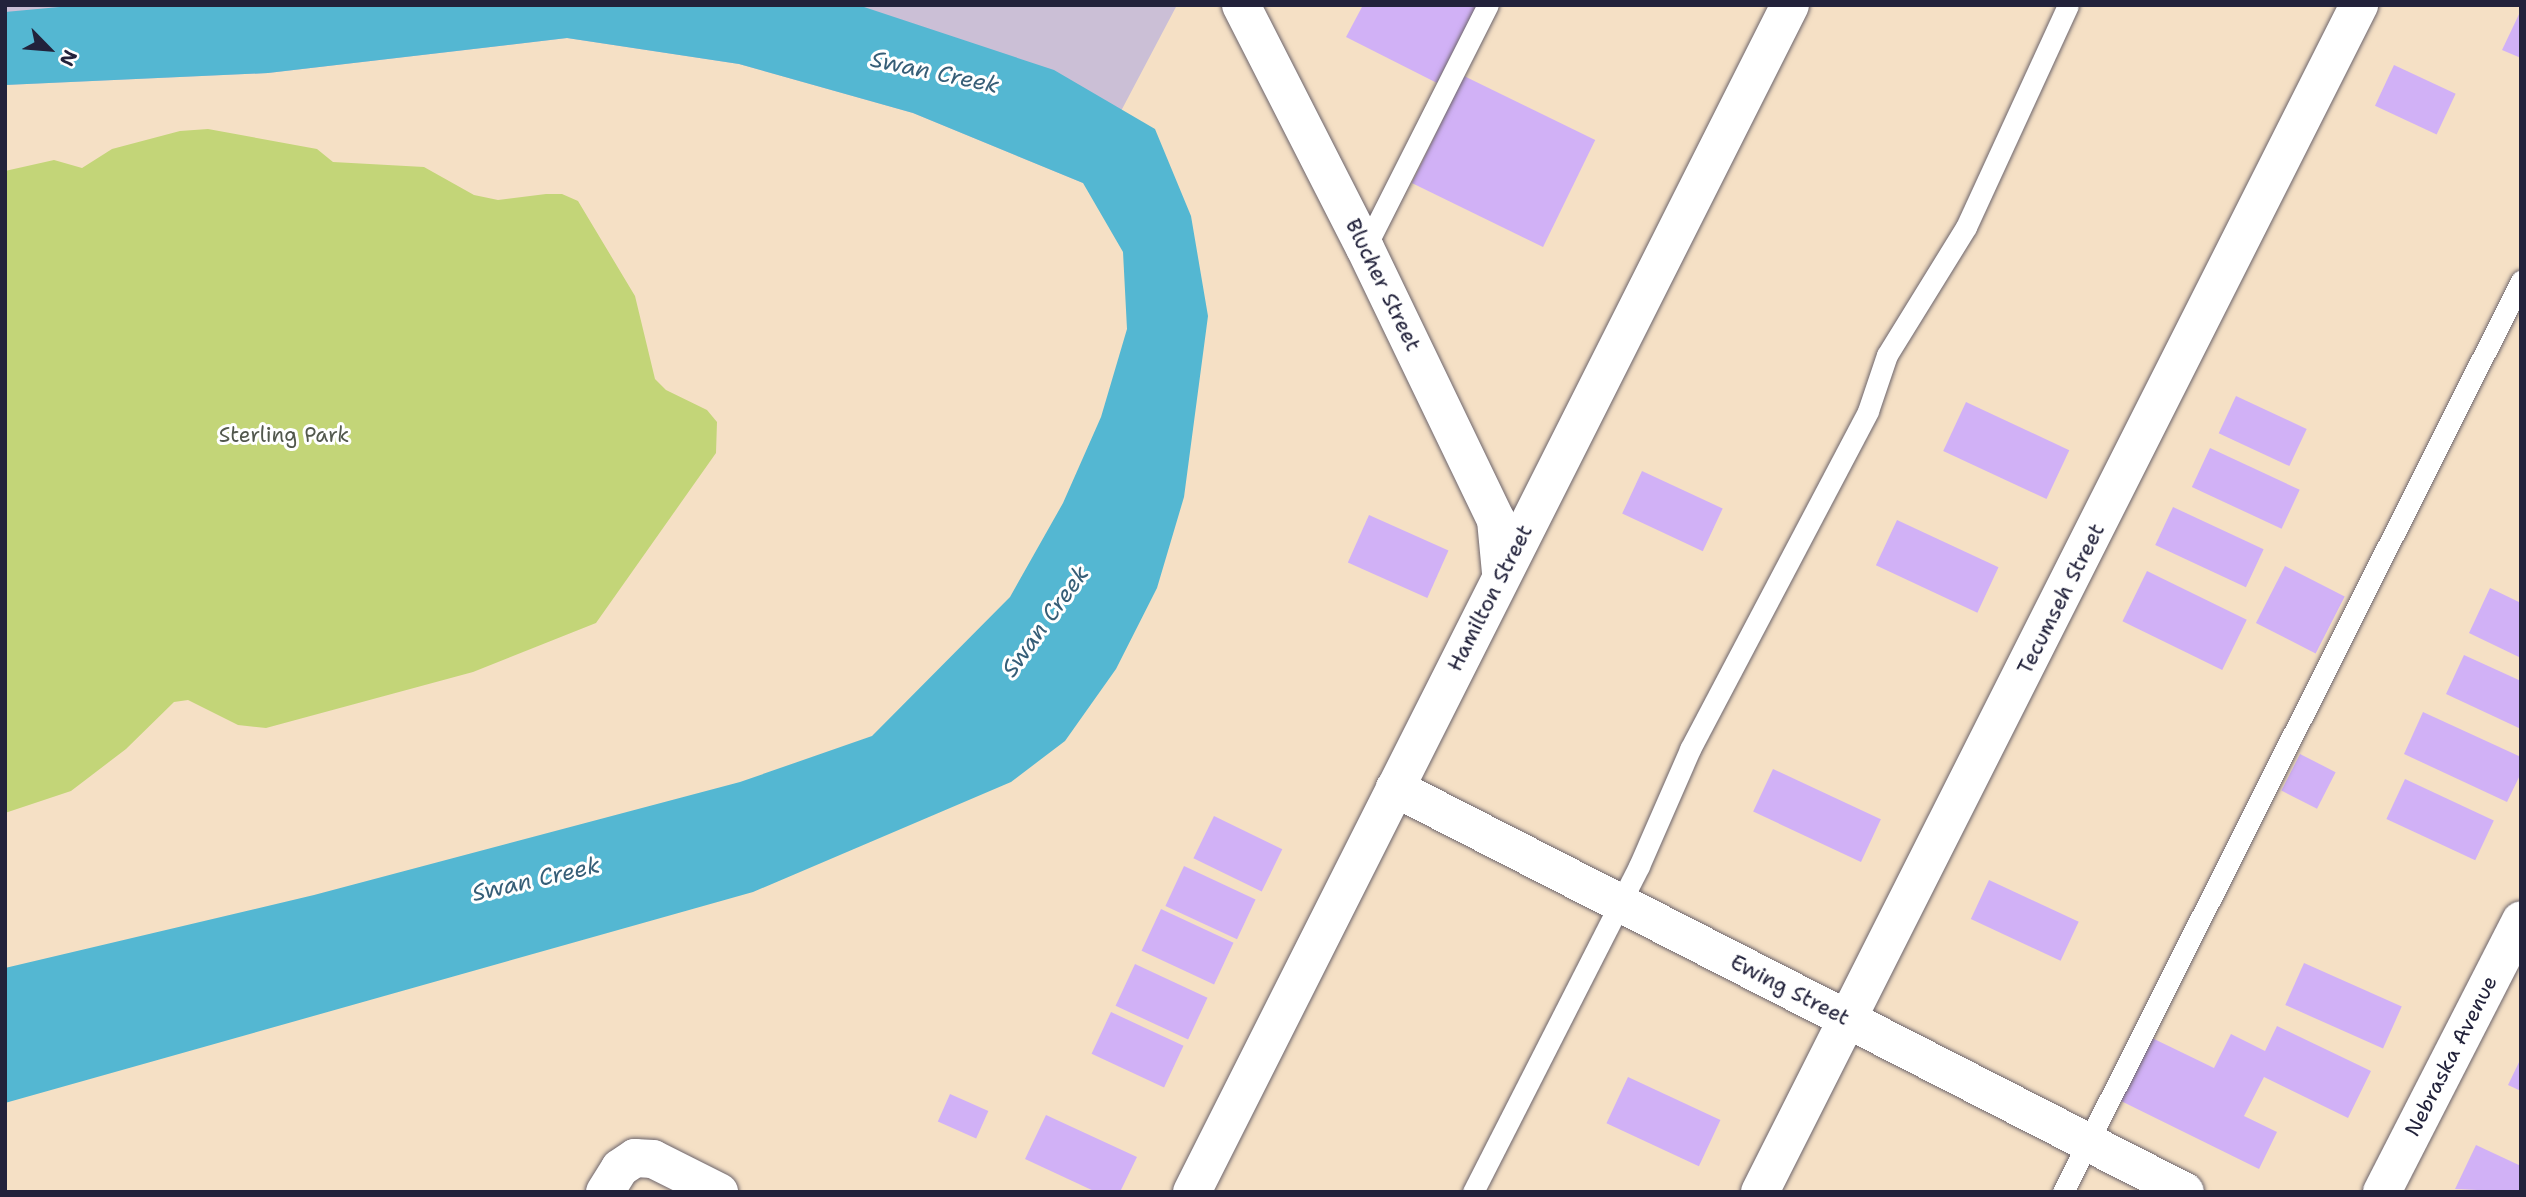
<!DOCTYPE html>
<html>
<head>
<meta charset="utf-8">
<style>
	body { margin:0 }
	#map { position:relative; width:2526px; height:1197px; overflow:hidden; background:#f5e0c5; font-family:"Shantell Sans",sans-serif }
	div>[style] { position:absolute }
	.industrial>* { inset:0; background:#cbbfd6 }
	.green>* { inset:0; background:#c3d578 }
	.water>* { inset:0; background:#54b7d2 }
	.building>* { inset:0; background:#d1b1f6; transform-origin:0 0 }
	.roads { filter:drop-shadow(0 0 2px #6c646b) drop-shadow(0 0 2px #6c646b) }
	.lane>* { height:21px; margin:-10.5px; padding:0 10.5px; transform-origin:10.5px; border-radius:10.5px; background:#fff }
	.street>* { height:38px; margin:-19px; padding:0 19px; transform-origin:19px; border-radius:19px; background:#fff }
	.secondary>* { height:38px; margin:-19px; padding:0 19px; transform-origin:19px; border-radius:19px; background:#fff }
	span { translate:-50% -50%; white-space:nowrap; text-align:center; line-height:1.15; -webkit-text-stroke:6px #fff; paint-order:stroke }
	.street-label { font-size:21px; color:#22223b }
	.park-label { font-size:21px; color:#52584d }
	.water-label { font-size:23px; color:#365e77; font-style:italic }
	.frame { position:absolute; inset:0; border:7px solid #22223b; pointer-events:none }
	.north { position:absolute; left:14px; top:14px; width:70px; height:70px; -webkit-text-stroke:5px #fff; paint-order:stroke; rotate:115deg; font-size:19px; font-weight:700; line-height:28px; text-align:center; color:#22223b }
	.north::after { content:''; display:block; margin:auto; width:24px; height:32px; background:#22223b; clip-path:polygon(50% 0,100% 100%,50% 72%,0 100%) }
</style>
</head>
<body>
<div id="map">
	<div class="industrial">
		<div style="clip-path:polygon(5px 5px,1177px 5px,1083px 183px,913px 113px,739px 64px,567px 38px,268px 73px,5px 85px)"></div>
	</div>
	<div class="green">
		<div style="clip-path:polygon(208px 129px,317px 149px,333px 162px,424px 167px,474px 195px,498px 200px,546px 194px,562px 194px,578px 201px,635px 296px,655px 379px,666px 390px,707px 410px,717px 422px,716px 453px,596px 623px,473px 672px,266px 728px,238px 725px,188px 700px,174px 702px,126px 749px,71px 791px,5px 813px,5px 171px,54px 160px,82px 168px,112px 149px,180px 131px)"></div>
	</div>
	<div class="water">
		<div style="clip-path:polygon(81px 5px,858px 5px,1054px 70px,1155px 129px,1191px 216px,1208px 316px,1184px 497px,1157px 588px,1116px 669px,1065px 741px,1011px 782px,753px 892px,5px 1103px,5px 968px,314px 895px,740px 782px,872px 736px,1010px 597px,1063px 503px,1101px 417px,1127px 329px,1123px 252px,1083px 183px,913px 113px,739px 64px,567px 38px,268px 73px,5px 85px,5px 12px)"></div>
	</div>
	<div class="building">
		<div style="clip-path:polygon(1363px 5px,1477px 5px,1437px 83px,1346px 37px)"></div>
		<div style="clip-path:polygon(2521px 10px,2521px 58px,2502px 50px)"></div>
		<div style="left:2394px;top:65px;width:68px;height:45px;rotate:25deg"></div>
		<div style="left:1464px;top:76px;width:146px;height:119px;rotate:26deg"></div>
		<div style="left:2236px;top:396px;width:78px;height:41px;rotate:25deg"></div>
		<div style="left:1966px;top:402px;width:114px;height:54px;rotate:25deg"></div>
		<div style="left:2210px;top:448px;width:99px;height:43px;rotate:25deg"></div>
		<div style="left:1642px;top:471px;width:89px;height:47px;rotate:25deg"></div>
		<div style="left:2173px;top:507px;width:100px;height:42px;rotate:25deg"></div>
		<div style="left:1369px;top:515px;width:87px;height:52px;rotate:24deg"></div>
		<div style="left:1897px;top:520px;width:112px;height:50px;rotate:25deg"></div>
		<div style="left:2285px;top:566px;width:67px;height:64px;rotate:27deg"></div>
		<div style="left:2147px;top:571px;width:111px;height:56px;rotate:26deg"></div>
		<div style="clip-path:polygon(2490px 588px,2521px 603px,2521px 658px,2469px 633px)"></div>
		<div style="clip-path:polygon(2464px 655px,2521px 681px,2521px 729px,2446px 694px)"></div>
		<div style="clip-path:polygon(2423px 712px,2521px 757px,2521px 773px,2507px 802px,2404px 754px)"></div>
		<div style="left:2300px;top:754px;width:40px;height:41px;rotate:27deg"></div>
		<div style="left:1773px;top:769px;width:119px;height:47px;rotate:25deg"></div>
		<div style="left:2405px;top:779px;width:98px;height:44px;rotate:25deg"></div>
		<div style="left:1214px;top:816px;width:76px;height:47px;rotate:26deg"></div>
		<div style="left:1184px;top:866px;width:79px;height:44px;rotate:25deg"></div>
		<div style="left:1989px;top:880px;width:99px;height:43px;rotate:25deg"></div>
		<div style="left:1161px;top:909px;width:80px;height:46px;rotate:25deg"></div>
		<div style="left:2304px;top:963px;width:107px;height:46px;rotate:24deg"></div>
		<div style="left:1135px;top:964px;width:80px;height:46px;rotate:25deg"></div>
		<div style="left:1111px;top:1012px;width:80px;height:46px;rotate:25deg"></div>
		<div style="clip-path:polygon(2277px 1026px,2371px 1071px,2348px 1118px,2264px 1077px,2244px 1116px,2277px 1132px,2259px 1169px,2119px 1100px,2150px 1037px,2214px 1068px,2231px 1034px,2265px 1051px)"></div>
		<div style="clip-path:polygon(2521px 1058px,2521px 1091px,2508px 1085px)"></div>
		<div style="left:1628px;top:1077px;width:102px;height:51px;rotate:25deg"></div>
		<div style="left:950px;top:1094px;width:42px;height:30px;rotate:24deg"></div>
		<div style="clip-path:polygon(1046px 1115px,1137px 1157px,1120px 1192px,1096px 1192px,1025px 1159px)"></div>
		<div style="clip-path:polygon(2476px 1145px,2521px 1166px,2521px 1192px,2455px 1189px)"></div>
	</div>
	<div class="roads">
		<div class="lane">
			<div style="left:1365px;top:248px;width:272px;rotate:-63.2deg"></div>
			<div style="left:1473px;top:1192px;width:366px;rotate:-63deg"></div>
			<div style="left:1639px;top:866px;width:128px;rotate:-66.4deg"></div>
			<div style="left:1690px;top:749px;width:382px;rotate:-62.2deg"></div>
			<div style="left:1868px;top:411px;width:59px;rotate:-71.3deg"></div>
			<div style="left:1887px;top:355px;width:150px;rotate:-58.3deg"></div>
			<div style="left:1966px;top:227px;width:244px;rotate:-65.3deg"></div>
			<div style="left:2063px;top:1192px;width:1020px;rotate:-63.31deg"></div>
		</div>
		<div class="street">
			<div style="left:1241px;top:5px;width:273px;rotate:63deg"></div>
			<div style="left:1365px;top:248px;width:302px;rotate:64.3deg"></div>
			<div style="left:1496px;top:520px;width:53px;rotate:84.6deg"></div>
			<div style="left:1395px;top:788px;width:887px;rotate:27.08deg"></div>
			<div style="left:605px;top:1192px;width:28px;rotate:-58deg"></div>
			<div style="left:620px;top:1168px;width:18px;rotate:-34deg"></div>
			<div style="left:635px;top:1158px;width:18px;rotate:3deg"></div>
			<div style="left:653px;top:1159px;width:74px;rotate:26.6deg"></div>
			<div style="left:1192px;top:1192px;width:1329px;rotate:-63.26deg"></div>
			<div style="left:1760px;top:1192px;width:1330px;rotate:-63.22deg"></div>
		</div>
		<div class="secondary">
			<div style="left:2382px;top:1192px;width:305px;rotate:-62.9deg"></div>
		</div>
	</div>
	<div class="street-label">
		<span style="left:1383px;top:285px;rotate:64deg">Blucher Street</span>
		<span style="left:1490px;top:598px;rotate:-63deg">Hamilton Street</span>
		<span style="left:2061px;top:599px;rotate:-63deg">Tecumseh Street</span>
		<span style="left:1790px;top:990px;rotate:27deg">Ewing Street</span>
		<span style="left:2451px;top:1056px;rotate:-63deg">Nebraska Avenue</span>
	</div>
	<div class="park-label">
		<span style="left:284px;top:435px">Sterling Park</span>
	</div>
	<div class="water-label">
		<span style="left:935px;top:72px;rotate:12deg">Swan Creek</span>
		<span style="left:1045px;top:621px;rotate:-54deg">Swan Creek</span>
		<span style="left:536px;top:879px;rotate:-13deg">Swan Creek</span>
	</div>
	<div class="frame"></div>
	<div class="north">N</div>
</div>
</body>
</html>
